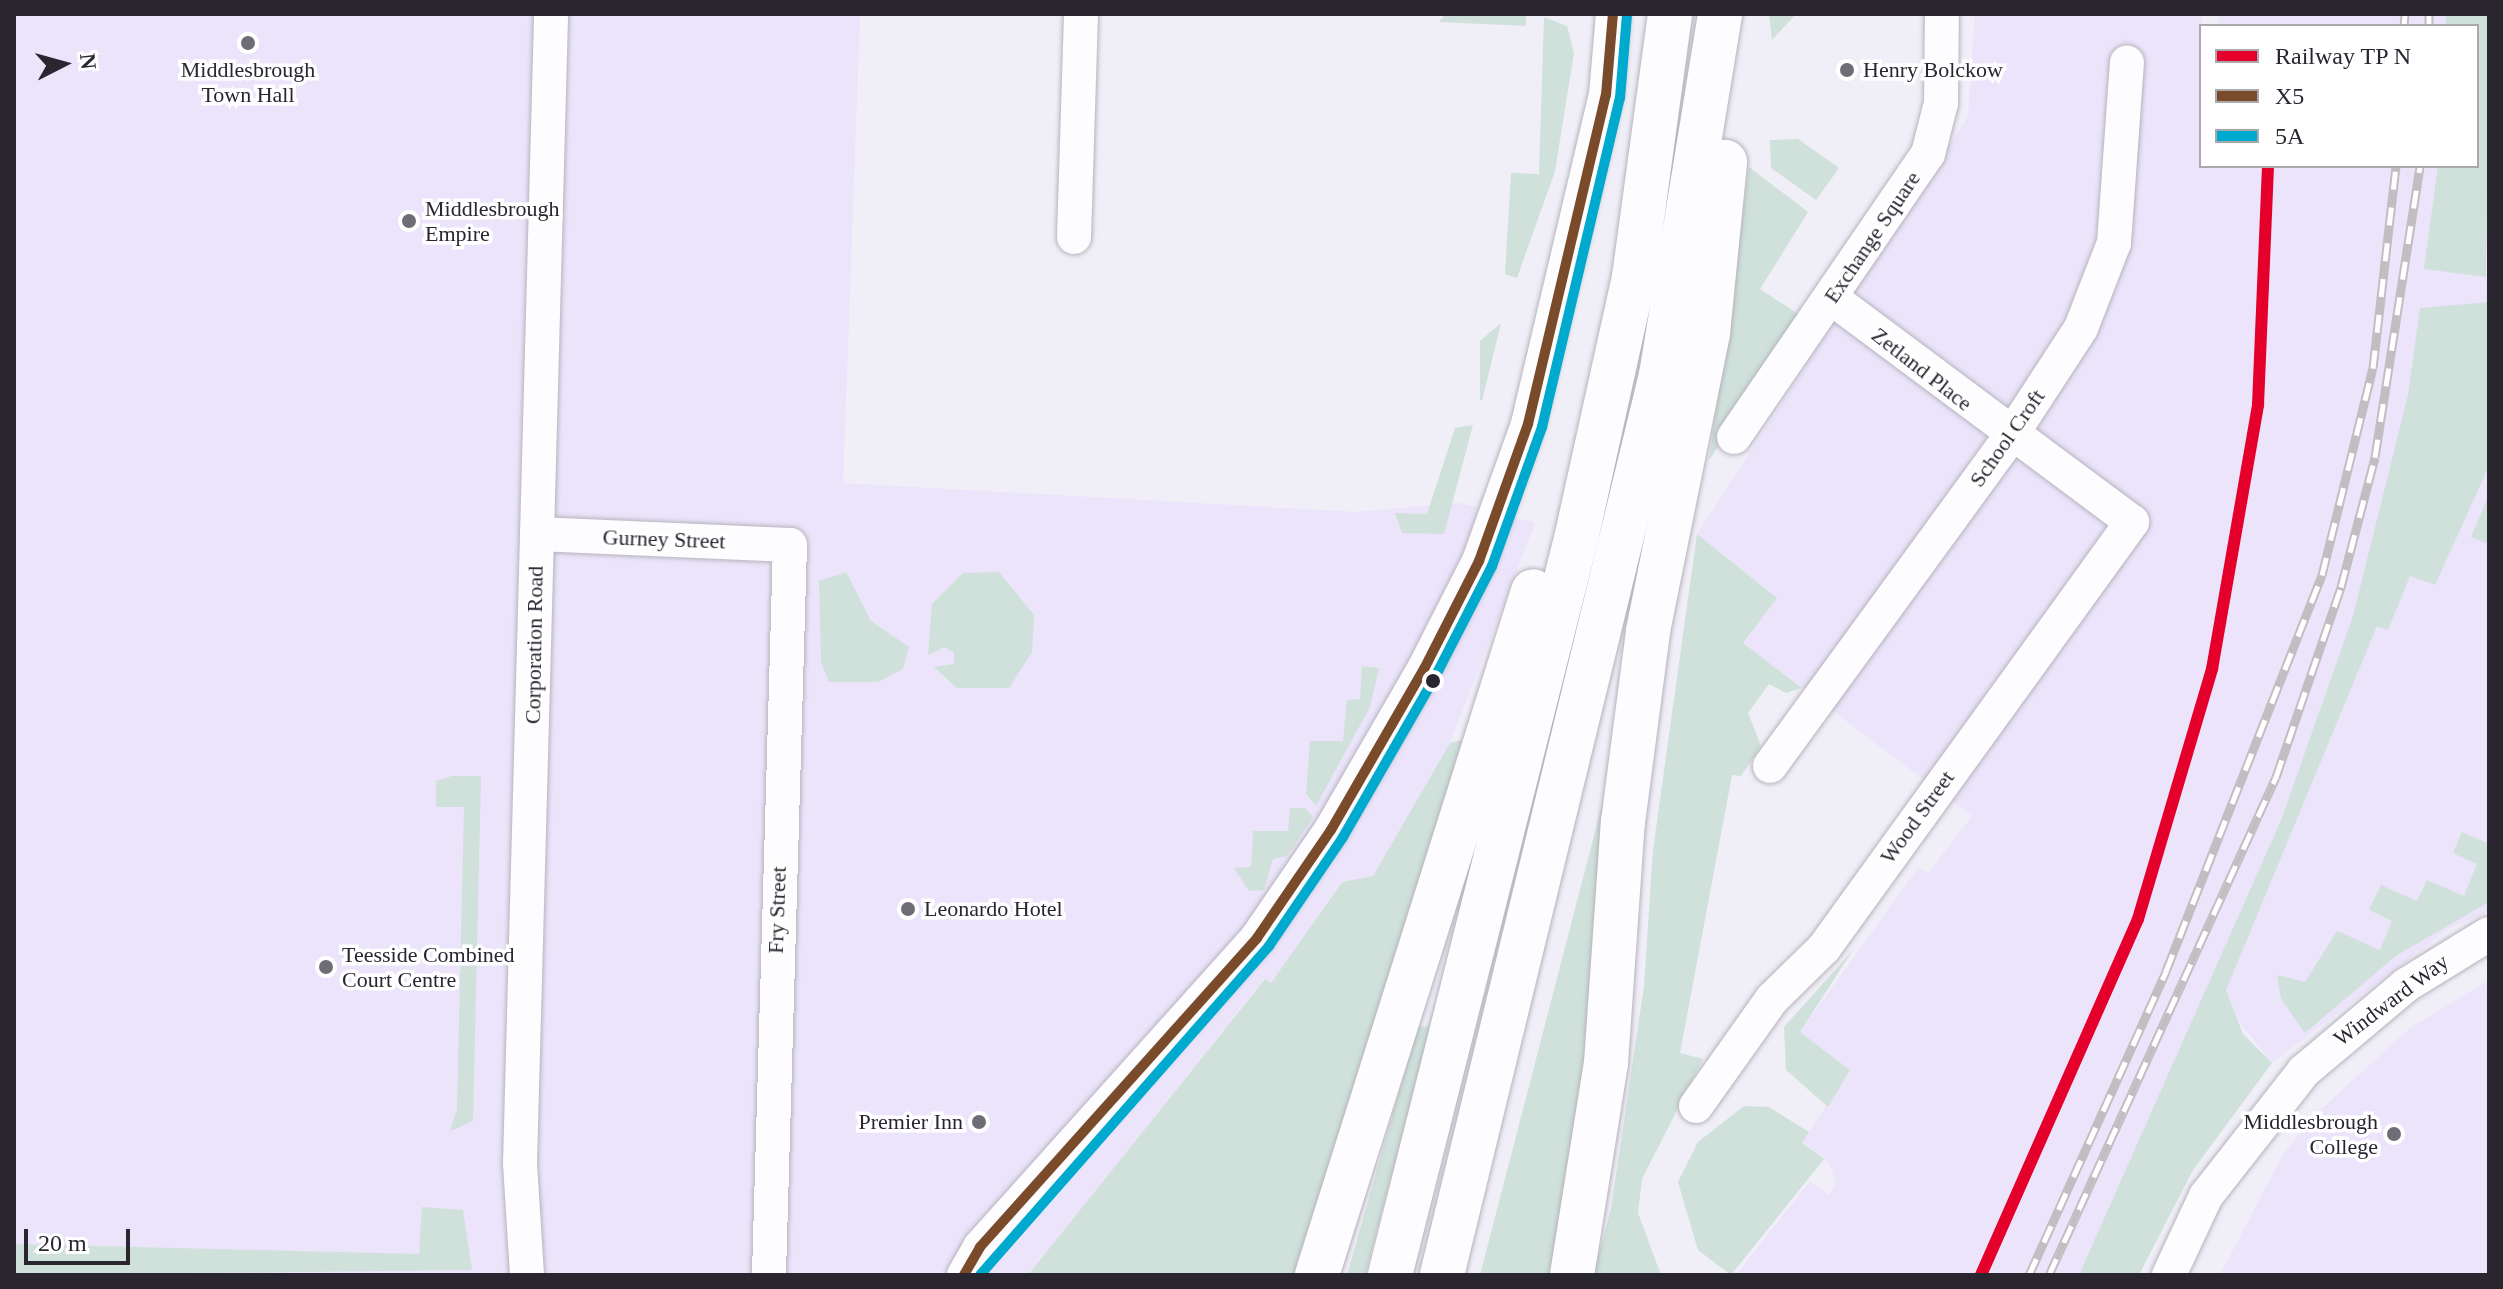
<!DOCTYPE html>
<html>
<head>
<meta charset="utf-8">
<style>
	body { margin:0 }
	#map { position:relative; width:2503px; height:1289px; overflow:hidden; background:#f0eef7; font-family:Georgia,serif }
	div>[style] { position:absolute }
	.built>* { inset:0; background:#ebe4fb }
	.green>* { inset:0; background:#cfe1da }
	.roads { filter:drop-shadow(0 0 2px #b6b3bc) drop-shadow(0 0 2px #b6b3bc) }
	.minor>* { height:34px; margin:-17px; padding:0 17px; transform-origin:17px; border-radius:17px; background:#fdfcfe }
	.highway>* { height:44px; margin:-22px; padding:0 22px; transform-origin:22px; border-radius:22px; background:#fdfcfe }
	.rail>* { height:9px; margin-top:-4.5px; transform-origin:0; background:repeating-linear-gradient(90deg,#fff 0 18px,#c0bec1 0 36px); box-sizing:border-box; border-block:2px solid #c0bec1 }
	.bus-1>* { height:10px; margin:-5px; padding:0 5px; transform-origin:5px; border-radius:5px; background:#7a4b2a }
	.bus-2>* { height:10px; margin:-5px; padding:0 5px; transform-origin:5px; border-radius:5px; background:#00a9ce }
	.rail-1>* { height:12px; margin:-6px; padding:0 6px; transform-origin:6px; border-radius:6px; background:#e4002b }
	.dots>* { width:22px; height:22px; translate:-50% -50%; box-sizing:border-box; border:4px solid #fff; border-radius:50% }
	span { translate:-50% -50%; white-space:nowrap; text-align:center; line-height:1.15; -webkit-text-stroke:7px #fff; paint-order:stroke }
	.poi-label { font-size:22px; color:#292630 }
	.left { translate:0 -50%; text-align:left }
	.right { translate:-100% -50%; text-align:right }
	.street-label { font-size:22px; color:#292630 }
	.frame { position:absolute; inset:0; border:16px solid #292630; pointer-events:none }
	.legend { position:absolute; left:2199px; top:24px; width:280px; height:144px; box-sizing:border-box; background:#fff; border:2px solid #a9a8ac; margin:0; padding:10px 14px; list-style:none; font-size:24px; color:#292630 }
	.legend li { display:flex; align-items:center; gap:16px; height:40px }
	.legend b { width:40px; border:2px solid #a9a8ac }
	.north { position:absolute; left:24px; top:24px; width:80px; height:80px; -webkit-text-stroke:6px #fff; paint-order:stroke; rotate:84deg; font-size:22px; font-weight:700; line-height:32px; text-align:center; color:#292630 }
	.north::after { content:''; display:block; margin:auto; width:28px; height:36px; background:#292630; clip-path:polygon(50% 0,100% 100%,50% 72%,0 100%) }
	.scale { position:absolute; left:24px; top:1229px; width:106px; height:36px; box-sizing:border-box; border:4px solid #292630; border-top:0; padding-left:10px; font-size:24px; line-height:28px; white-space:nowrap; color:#292630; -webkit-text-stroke:6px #fff; paint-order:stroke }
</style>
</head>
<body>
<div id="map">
	<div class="built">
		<div style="clip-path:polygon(14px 14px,860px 14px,843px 483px,1356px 512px,1460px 503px,1535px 523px,1450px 743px,1373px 876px,1341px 882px,1271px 983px,1264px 979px,1028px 1275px,14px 1275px)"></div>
		<div style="clip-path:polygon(1975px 14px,2202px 14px,2201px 166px,2477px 166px,2477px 26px,2218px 26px,2219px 14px,2489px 14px,2489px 911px,2448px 929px,2272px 1063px,2233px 1014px,2226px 990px,2233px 932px,2079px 1275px,1736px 1275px,1810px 1181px,1828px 1195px,1836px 1184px,1830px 1164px,1802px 1142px,1850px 1070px,1800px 1032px,1918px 868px,1928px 873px,1972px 816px,1743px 643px,1776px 597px,1697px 534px,1968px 116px)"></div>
		<div style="clip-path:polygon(2489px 980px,2489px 1275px,2220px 1275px,2282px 1156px,2317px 1113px,2410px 1028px)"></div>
	</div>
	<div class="green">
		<div style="clip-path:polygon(1446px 14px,1526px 15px,1526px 26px,1439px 22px)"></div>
		<div style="clip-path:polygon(1769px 14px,1796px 14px,1772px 40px)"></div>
		<div style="clip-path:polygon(2446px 14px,2489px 14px,2486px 277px,2424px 269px,2438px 166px,2477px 166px,2477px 26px,2446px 26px)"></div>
		<div style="clip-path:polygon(1544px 17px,1567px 26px,1574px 53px,1555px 171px,1517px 278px,1505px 274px,1511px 173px,1539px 174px)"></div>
		<div style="clip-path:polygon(1798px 139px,1839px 168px,1816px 200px,1771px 168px,1770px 140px)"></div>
		<div style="clip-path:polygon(1749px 167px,1808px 212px,1760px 289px,1807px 320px,1709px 460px)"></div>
		<div style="clip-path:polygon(2489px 302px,2489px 466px,2435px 585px,2410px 576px,2388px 630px,2377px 626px,2226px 990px,2243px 1034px,2272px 1063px,2193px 1170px,2139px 1275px,2079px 1275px,2282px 818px,2353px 616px,2408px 395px,2420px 308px)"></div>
		<div style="clip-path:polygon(1501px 323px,1482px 401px,1480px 400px,1480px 341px)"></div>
		<div style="clip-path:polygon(1473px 425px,1444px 534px,1402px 533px,1395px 513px,1427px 514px,1455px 428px)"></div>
		<div style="clip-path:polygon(2489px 495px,2489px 543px,2488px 544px,2471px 537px)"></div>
		<div style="clip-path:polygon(1697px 534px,1777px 598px,1743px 643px,1802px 688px,1786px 693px,1769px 684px,1748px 713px,1761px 746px,1741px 776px,1732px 775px,1680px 1053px,1703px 1059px,1642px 1179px,1638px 1213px,1661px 1275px,1593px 1275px,1611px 1209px,1644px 986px,1653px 850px)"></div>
		<div style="clip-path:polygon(846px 572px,871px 621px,909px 647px,903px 669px,878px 682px,829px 682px,821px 662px,819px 581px)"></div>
		<div style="clip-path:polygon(999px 572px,1034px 615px,1032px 652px,1009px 688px,957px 688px,934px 667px,954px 664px,954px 653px,945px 647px,928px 655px,932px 604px,963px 573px)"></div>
		<div style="clip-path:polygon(1362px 666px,1379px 668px,1370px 707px,1316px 806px,1306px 794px,1310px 741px,1343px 741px,1347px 700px,1360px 699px)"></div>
		<div style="clip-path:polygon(1462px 740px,1465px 755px,1298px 1275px,1028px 1275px,1265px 979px,1271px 983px,1342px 882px,1373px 876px,1450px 743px)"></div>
		<div style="clip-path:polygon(452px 776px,481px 776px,473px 1121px,450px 1131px,457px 1109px,464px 807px,436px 807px,436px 781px)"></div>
		<div style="clip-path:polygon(1604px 797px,1612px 800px,1603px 897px,1560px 1275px,1480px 1275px)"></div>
		<div style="clip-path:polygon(1290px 808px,1305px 808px,1313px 817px,1287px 856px,1273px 859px,1264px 890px,1249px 891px,1234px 868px,1251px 867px,1253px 831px,1288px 831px)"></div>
		<div style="clip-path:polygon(2462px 832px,2489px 844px,2489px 902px,2397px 955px,2305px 1033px,2281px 999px,2277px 975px,2305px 982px,2337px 931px,2380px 950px,2392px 921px,2369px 910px,2381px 885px,2417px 901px,2427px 880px,2464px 896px,2477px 864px,2453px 853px)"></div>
		<div style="clip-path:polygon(1853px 950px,1800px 1032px,1850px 1070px,1828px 1107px,1786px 1070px,1784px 1027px)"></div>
		<div style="clip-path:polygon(1418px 1026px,1431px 1027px,1365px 1275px,1347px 1275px)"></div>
		<div style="clip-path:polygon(1744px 1106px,1769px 1107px,1809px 1132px,1802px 1143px,1824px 1159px,1731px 1275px,1698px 1250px,1678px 1182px,1698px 1142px)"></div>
		<div style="clip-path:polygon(422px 1207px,463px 1210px,472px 1270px,14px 1275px,14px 1244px,419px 1254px)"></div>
	</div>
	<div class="roads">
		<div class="minor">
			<div style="left:1074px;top:237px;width:223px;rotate:-88.2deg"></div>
			<div style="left:1734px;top:437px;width:343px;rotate:-55.6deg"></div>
			<div style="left:1928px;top:154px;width:53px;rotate:-75.7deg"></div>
			<div style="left:1941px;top:103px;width:89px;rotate:-89.4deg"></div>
			<div style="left:537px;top:534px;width:253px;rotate:2.5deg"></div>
			<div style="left:790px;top:545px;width:730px;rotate:91.65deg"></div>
			<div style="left:1770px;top:766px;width:407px;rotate:-53.9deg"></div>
			<div style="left:2010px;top:437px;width:130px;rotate:-56.9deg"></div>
			<div style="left:2081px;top:328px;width:91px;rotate:-68.8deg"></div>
			<div style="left:2114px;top:243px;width:181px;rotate:-85.9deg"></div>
			<div style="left:1696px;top:1106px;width:131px;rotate:-54.6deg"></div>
			<div style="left:1772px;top:999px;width:73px;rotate:-44.4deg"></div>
			<div style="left:1824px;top:948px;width:526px;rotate:-54.13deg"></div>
			<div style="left:2132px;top:522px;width:375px;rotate:-143.3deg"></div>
			<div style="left:527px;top:1275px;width:112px;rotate:-93.6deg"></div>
			<div style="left:520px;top:1163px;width:1149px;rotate:-88.45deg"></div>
			<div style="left:964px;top:1275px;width:32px;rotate:-60deg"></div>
			<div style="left:980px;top:1247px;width:415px;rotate:-48.1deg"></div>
			<div style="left:1257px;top:938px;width:131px;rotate:-55.6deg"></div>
			<div style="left:1331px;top:830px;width:186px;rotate:-60deg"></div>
			<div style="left:1424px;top:669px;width:121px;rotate:-63deg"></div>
			<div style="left:1479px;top:561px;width:145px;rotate:-70.3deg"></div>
			<div style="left:1528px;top:424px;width:338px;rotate:-76.7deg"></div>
			<div style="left:1606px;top:95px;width:81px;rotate:-85.1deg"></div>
			<div style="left:2169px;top:1275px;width:87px;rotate:-64.9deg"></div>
			<div style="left:2206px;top:1196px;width:159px;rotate:-51.9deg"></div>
			<div style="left:2304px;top:1071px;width:133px;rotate:-40.1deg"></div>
			<div style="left:2406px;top:985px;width:97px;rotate:-31.6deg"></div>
		</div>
		<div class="highway">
			<div style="left:1317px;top:1275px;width:717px;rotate:-72.47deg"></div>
			<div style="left:1390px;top:1275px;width:759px;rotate:-75.82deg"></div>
			<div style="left:1576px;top:539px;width:268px;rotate:-77.5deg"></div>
			<div style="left:1634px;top:277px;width:265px;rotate:-82.2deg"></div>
			<div style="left:1442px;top:1275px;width:926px;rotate:-76.32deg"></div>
			<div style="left:1661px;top:375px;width:366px;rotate:-80.7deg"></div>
			<div style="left:1572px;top:1275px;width:215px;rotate:-80.9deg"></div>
			<div style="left:1606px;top:1063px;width:242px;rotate:-86deg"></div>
			<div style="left:1623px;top:822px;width:193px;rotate:-82.5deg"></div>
			<div style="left:1648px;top:631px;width:304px;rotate:-78.6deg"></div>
			<div style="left:1708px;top:333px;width:172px;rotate:-84.3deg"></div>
		</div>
	</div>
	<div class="rail">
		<div style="left:2404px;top:26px;width:12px;rotate:-85deg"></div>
		<div style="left:2429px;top:26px;width:12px;rotate:-90deg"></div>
		<div style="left:2029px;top:1275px;width:333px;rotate:-65.7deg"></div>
		<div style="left:2166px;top:971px;width:426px;rotate:-68.5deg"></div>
		<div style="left:2322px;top:575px;width:213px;rotate:-76.2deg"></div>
		<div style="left:2373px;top:368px;width:203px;rotate:-83.5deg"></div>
		<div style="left:2049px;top:1275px;width:547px;rotate:-65.5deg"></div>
		<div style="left:2276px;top:777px;width:201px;rotate:-71.1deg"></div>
		<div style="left:2341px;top:587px;width:134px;rotate:-75.3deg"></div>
		<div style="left:2375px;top:457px;width:294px;rotate:-81.2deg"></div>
	</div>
	<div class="bus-1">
		<div style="left:964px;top:1275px;width:32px;rotate:-60deg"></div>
		<div style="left:980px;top:1247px;width:415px;rotate:-48.1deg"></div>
		<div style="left:1257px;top:938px;width:131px;rotate:-55.6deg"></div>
		<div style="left:1331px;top:830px;width:186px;rotate:-60deg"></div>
		<div style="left:1424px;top:669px;width:121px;rotate:-63deg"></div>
		<div style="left:1479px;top:561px;width:145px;rotate:-70.3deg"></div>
		<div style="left:1528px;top:424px;width:338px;rotate:-76.7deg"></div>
		<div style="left:1606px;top:95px;width:81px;rotate:-85.1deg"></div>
	</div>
	<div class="bus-2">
		<div style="left:980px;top:1275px;width:438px;rotate:-48.7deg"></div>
		<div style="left:1269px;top:946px;width:132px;rotate:-55.8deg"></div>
		<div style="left:1343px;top:837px;width:187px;rotate:-60.1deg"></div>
		<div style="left:1436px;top:675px;width:123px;rotate:-62.8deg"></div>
		<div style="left:1492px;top:566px;width:148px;rotate:-70.2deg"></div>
		<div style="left:1542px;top:427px;width:338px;rotate:-76.7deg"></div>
		<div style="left:1620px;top:98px;width:83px;rotate:-85.2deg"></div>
	</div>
	<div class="rail-1">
		<div style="left:1981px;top:1275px;width:389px;rotate:-66.2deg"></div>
		<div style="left:2138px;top:919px;width:261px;rotate:-73.5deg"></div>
		<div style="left:2212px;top:669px;width:268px;rotate:-80.1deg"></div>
		<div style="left:2258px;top:405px;width:239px;rotate:-87.6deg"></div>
	</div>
	<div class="dots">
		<div style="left:248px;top:43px;background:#6f6c76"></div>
		<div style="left:1847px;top:70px;background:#6f6c76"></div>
		<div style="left:409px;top:221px;background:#6f6c76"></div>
		<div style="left:1433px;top:681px;background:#292630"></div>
		<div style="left:908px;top:909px;background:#6f6c76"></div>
		<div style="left:326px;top:967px;background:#6f6c76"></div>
		<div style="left:979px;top:1122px;background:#6f6c76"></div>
		<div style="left:2394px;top:1134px;background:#6f6c76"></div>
	</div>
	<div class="poi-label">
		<span style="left:248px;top:82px">Middlesbrough<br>Town Hall</span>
		<span class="left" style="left:1863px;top:70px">Henry Bolckow</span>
		<span class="left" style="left:425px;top:221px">Middlesbrough<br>Empire</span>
		<span class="left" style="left:924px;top:909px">Leonardo Hotel</span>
		<span class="left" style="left:342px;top:967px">Teesside Combined<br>Court Centre</span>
		<span class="right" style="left:2378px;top:1134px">Middlesbrough<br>College</span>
		<span class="right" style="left:963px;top:1122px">Premier Inn</span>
	</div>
	<div class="street-label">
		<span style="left:1872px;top:237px;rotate:-56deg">Exchange Square</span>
		<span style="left:1922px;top:369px;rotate:38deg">Zetland Place</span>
		<span style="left:2007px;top:438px;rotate:-55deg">School Croft</span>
		<span style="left:664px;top:539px;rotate:2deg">Gurney Street</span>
		<span style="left:534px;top:645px;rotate:-89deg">Corporation Road</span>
		<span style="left:1917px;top:817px;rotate:-54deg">Wood Street</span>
		<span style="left:777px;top:910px;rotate:-88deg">Fry Street</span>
		<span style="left:2391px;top:1000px;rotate:-37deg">Windward Way</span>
	</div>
	<div class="frame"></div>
	<ul class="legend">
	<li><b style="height:10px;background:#e4002b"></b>Railway TP N</li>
	<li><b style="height:10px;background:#7a4b2a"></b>X5</li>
	<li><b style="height:10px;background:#00a9ce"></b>5A</li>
	</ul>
	<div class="north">N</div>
	<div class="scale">20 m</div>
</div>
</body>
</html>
